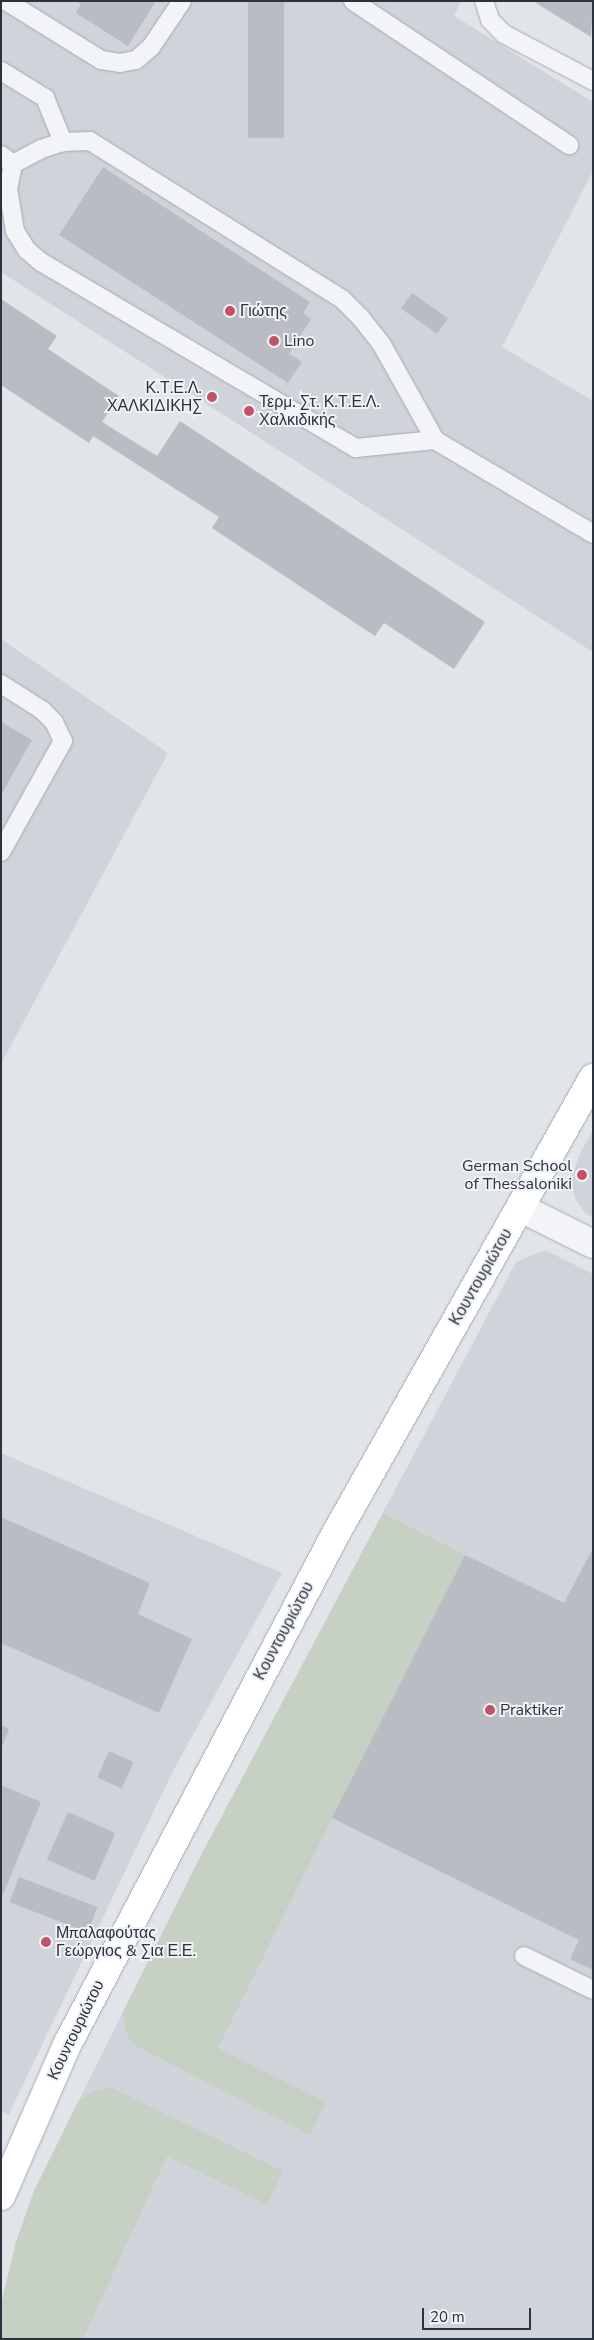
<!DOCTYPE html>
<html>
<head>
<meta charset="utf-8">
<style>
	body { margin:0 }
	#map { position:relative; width:594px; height:2340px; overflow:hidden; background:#e1e4e8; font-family:"Nunito Sans",sans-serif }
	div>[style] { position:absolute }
	.built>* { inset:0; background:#cfd3da }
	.green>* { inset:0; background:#c7d1c3 }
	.building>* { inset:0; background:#b8bdc4; transform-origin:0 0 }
	.roads { filter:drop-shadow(0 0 1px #a7abb2) drop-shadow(0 0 1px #a7abb2) }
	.lane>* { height:18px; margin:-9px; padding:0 9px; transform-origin:9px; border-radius:9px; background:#f3f4f7 }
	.street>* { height:28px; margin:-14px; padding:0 14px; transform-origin:14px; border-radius:14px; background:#f3f4f7 }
	.secondary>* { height:28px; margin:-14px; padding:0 14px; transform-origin:14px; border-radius:14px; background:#fff }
	.dots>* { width:14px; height:14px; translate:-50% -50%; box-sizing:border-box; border:2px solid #f0f3f6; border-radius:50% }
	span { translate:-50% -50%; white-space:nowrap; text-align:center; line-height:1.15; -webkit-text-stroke:4px #f0f3f6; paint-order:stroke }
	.poi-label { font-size:16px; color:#2b333e }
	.left { translate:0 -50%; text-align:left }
	.right { translate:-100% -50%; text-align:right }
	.street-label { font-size:16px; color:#2b333e }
	.frame { position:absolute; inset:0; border:2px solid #2b333e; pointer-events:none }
	.scale { position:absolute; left:422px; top:2308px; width:109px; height:22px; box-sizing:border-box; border:2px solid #2b333e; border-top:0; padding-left:6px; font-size:15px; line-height:18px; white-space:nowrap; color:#2b333e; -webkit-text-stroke:4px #f0f3f6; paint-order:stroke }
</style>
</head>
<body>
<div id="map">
	<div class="built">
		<div style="clip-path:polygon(1px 1px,461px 1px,454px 16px,593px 102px,593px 171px,502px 347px,593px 401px,593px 652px,1px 272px)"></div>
		<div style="clip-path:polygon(1px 639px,168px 753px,2px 1062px,1px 1062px)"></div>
		<div style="clip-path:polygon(593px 1131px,593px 1217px,586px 1214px,576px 1200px,570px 1183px,580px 1153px)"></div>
		<div style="clip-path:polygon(545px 1250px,593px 1274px,593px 2339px,1px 2339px,1px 2305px,16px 2242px,34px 2191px,197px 1863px,516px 1262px)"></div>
		<div style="clip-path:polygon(1px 1453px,282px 1573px,172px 1773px,9px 2114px,1px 2111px)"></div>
	</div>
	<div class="green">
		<div style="clip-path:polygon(383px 1513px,465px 1555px,332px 1818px,218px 2048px,326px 2102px,310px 2135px,132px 2044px,125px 2030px,123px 2012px,197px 1863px)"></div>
		<div style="clip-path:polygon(112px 2088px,283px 2171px,267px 2205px,167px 2156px,83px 2339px,1px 2339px,1px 2305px,16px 2242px,34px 2191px,78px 2102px,93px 2091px)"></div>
	</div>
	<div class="building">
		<div style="clip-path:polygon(76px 1px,156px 1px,128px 46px,76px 13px,81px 4px)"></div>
		<div style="left:248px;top:1px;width:36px;height:137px"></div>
		<div style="clip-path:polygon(538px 1px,593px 1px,591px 37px,536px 3px)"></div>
		<div style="clip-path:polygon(103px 167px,310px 302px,303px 313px,311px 319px,289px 354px,302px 362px,288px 383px,59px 235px)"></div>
		<div style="left:412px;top:293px;width:44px;height:19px;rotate:35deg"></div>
		<div style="clip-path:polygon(1px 299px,57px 336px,48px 349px,119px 396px,102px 422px,157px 456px,180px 421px,485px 622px,454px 669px,384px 623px,375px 636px,212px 528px,219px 517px,93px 436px,89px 443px,1px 385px)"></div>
		<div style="clip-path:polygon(1px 722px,32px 740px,1px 795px)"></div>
		<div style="clip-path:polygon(1px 1517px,150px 1583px,138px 1614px,192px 1639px,159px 1713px,1px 1643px)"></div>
		<div style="clip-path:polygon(593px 1548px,593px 1970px,570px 1959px,579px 1940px,332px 1818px,465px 1555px,564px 1603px)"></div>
		<div style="clip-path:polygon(1px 1725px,9px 1729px,3px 1745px,1px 1744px)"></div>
		<div style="left:109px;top:1751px;width:27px;height:29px;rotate:24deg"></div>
		<div style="clip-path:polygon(1px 1785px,41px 1802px,1px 1899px)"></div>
		<div style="left:68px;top:1812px;width:52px;height:52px;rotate:24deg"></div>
		<div style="left:19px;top:1877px;width:84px;height:27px;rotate:21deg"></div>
	</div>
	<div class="roads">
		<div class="lane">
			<div style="left:6px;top:1px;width:112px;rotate:31.8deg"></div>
			<div style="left:101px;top:60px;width:19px;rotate:9deg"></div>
			<div style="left:120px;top:63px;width:16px;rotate:-11deg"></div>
			<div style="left:136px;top:60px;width:20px;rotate:-41deg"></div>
			<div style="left:151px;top:47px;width:55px;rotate:-56deg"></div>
			<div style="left:353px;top:1px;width:260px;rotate:33.7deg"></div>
			<div style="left:484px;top:1px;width:20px;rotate:72deg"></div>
			<div style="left:490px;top:20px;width:20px;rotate:45deg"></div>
			<div style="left:504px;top:34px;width:101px;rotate:27.8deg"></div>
			<div style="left:1px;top:71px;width:52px;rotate:31.5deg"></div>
			<div style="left:45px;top:98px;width:48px;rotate:67.8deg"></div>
			<div style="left:1px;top:155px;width:15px;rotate:37deg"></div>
			<div style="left:13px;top:164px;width:25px;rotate:101deg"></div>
			<div style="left:8px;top:189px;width:43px;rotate:80.5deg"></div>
			<div style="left:15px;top:231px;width:22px;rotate:58deg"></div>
			<div style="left:27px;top:250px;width:18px;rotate:41deg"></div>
			<div style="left:41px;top:262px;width:366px;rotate:30.6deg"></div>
			<div style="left:356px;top:448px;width:79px;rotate:-5.8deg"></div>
			<div style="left:13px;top:164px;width:32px;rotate:-28deg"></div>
			<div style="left:41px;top:149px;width:23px;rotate:-18deg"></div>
			<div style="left:63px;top:142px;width:27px;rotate:-2deg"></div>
			<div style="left:90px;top:141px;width:299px;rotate:32.1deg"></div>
			<div style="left:343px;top:300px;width:25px;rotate:45deg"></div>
			<div style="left:361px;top:318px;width:34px;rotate:52deg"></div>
			<div style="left:382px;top:345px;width:109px;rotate:60.8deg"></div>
			<div style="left:435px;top:440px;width:184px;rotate:30.7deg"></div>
			<div style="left:1px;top:684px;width:49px;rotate:32.4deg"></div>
			<div style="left:42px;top:710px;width:17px;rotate:45deg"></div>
			<div style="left:54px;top:722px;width:21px;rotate:65deg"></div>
			<div style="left:63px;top:741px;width:127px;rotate:119.2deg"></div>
			<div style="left:524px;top:1956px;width:77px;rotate:26.2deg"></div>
		</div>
		<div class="street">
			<div style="left:521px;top:1208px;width:80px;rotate:26.6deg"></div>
		</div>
		<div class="secondary">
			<div style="left:1px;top:2196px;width:167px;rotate:-66.4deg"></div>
			<div style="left:68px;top:2043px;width:574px;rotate:-62.27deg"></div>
			<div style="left:335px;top:1535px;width:525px;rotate:-60.55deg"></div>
		</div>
	</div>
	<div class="dots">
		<div style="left:230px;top:311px;background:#c15268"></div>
		<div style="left:274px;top:341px;background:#c15268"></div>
		<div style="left:212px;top:397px;background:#c15268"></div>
		<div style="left:249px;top:411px;background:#c15268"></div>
		<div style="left:582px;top:1175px;background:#c15268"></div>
		<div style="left:490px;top:1710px;background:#c15268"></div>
		<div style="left:46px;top:1942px;background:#c15268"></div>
	</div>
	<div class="poi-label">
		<span class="left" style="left:240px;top:311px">Γιώτης</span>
		<span class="left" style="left:284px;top:341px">Lino</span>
		<span class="right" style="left:202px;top:397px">Κ.Τ.Ε.Λ.<br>ΧΑΛΚΙΔΙΚΗΣ</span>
		<span class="left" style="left:259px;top:411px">Τερμ. Στ. Κ.Τ.Ε.Λ.<br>Χαλκιδικής</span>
		<span class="right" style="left:572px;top:1175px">German School<br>of Thessaloniki</span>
		<span class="left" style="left:500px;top:1710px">Praktiker</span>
		<span class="left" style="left:56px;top:1942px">Μπαλαφούτας<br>Γεώργιος &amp; Σια Ε.Ε.</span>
	</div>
	<div class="street-label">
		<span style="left:481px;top:1277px;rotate:-60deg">Κουντουριώτου</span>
		<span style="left:284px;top:1631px;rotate:-62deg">Κουντουριώτου</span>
		<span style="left:76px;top:2030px;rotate:-64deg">Κουντουριώτου</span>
	</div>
	<div class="frame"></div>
	<div class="scale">20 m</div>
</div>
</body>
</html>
